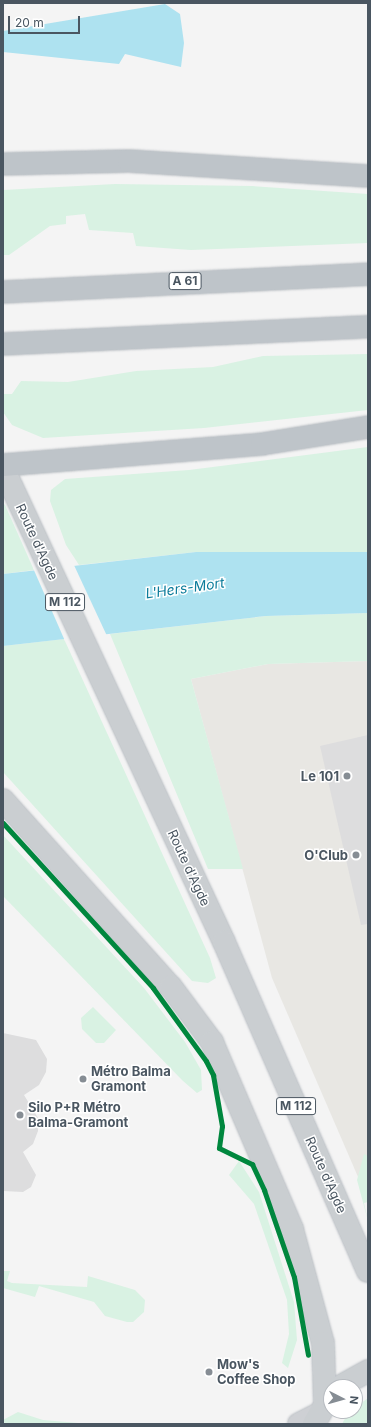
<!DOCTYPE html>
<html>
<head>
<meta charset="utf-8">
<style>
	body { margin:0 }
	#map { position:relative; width:371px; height:1427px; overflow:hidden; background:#f4f4f4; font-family:Inter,sans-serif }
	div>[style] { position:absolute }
	.commercial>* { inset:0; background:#e8e7e3 }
	.green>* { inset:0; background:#d9f2e3 }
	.water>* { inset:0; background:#aee2f0 }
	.pier>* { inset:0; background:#f4f4f4 }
	.building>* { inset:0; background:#ddddde }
	.roads { filter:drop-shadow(0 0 1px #b9bec3) drop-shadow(0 0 1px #b9bec3) }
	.secondary>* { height:22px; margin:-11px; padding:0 11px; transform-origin:11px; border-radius:11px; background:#ced0d4 }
	.primary>* { height:22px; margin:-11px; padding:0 11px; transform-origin:11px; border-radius:11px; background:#caced1 }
	.highway>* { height:22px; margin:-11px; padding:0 11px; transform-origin:11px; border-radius:11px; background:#bec4c9 }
	.cycleway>* { height:5px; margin:-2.5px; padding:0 2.5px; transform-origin:2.5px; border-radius:2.5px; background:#00873e }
	.dots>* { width:11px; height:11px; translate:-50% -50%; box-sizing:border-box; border:2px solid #fff; border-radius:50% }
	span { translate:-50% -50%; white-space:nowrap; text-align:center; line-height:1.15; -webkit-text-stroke:3px #fff; paint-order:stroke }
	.shield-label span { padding:1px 3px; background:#fff; border:1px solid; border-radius:3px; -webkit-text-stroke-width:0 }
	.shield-label { font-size:12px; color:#4a5661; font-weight:700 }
	.street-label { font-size:13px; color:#4a5661 }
	.poi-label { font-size:13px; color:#4a5661; font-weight:700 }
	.right { translate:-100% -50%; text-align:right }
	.left { translate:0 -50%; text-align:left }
	.water-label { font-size:14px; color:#0c7c9b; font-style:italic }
	.frame { position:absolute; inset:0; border:4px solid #4a5661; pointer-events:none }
	.north { position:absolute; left:323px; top:1379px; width:40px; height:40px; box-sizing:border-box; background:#fff; border:1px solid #b7bbc0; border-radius:50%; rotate:96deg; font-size:11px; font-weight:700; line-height:16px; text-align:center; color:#4a5661 }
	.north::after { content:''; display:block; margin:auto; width:14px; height:18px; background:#868d94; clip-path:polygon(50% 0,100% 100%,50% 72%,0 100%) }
	.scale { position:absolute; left:8px; top:16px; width:72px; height:18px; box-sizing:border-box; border:2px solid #4a5661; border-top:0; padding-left:5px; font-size:12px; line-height:14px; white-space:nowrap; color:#4a5661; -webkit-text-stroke:3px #fff; paint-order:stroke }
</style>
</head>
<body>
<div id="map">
	<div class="commercial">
		<div style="clip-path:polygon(368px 661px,368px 1200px,272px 978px,191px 679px,268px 664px)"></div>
	</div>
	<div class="green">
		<div style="clip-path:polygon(115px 184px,252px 186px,368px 194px,368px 243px,191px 250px,136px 246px,133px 233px,89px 230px,85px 214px,66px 216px,66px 224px,50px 226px,9px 255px,3px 255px,3px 190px)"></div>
		<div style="clip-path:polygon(368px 354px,368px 410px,204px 428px,43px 438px,12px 425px,3px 412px,3px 394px,12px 394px,21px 381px,68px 382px,136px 371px,213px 367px,263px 356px)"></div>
		<div style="clip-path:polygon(368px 447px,368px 552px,196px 552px,79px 565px,66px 545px,50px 501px,51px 490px,65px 479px,189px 470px)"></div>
		<div style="clip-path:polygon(3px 503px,5px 505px,34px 570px,3px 574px)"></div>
		<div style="clip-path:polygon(368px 613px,368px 661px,268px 664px,191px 679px,243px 869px,208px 869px,110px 634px,266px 616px)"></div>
		<div style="clip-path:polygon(64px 639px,210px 958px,216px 978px,208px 983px,192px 981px,3px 772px,3px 646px)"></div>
		<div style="clip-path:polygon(3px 835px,144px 988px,185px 1042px,201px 1070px,202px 1090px,197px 1093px,183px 1081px,3px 896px)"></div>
		<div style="clip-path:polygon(93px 1007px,116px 1030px,104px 1043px,96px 1043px,82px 1029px,81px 1018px)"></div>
		<div style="clip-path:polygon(364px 1154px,368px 1156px,368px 1202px,364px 1203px,368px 1221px,357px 1180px)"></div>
		<div style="clip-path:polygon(239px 1161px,259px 1192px,294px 1302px,297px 1340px,288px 1368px,282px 1363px,289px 1334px,287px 1300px,254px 1204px,229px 1175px)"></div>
		<div style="clip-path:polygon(3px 1271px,10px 1271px,7px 1281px,12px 1283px,87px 1287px,88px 1276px,135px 1290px,145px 1300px,144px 1312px,133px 1322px,127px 1322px,105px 1316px,94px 1302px,39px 1286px,35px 1297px,3px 1288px)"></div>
		<div style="clip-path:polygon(368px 1398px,368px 1423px,342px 1424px,348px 1413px)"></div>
		<div style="clip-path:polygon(18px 1412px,43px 1420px,90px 1424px,3px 1424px,3px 1420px)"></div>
	</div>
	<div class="water">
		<div style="clip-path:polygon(165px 4px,180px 14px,184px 43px,181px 67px,125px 54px,119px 64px,3px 52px,3px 31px)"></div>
		<div style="clip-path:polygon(196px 552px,368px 552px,368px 613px,266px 616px,3px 646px,3px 574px)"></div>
	</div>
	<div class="pier">
		<div style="clip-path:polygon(73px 563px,107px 636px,65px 641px,33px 568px)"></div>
	</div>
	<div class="building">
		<div style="clip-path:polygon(368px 735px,368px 924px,361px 925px,320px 746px)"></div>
		<div style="clip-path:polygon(3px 1033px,36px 1040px,47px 1059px,46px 1072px,39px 1085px,24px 1095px,38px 1118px,38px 1131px,33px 1144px,23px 1152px,36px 1175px,31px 1187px,23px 1192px,3px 1191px)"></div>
	</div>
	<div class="roads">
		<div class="secondary">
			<div style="left:299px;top:1424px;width:20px;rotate:-27deg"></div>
		</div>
		<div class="primary">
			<div style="left:3px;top:468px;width:523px;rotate:65deg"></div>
			<div style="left:224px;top:942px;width:359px;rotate:66.4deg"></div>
			<div style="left:3px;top:800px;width:251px;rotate:48.1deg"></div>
			<div style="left:171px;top:987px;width:69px;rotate:53.3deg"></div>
			<div style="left:212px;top:1042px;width:203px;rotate:66.8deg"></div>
			<div style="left:292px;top:1229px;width:118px;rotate:74.8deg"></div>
			<div style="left:323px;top:1343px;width:59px;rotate:88.1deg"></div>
			<div style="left:339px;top:1387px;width:33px;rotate:-29deg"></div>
			<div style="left:314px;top:1424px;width:34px;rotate:-60deg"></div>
		</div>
		<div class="highway">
			<div style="left:3px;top:164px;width:126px;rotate:-1.4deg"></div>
			<div style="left:129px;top:161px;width:239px;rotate:3.6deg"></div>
			<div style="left:3px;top:292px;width:365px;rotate:-2.8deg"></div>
			<div style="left:3px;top:344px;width:365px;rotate:-2.7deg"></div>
			<div style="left:3px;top:465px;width:260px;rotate:-4.6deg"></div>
			<div style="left:262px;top:444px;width:107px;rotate:-9.1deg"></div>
		</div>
	</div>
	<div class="cycleway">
		<div style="left:3px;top:823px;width:223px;rotate:47.7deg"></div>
		<div style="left:153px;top:988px;width:90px;rotate:54deg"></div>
		<div style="left:206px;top:1061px;width:16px;rotate:63deg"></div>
		<div style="left:213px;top:1075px;width:52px;rotate:80deg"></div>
		<div style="left:222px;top:1126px;width:22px;rotate:98deg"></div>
		<div style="left:219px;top:1148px;width:37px;rotate:26deg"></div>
		<div style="left:252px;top:1164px;width:29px;rotate:65deg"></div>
		<div style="left:264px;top:1190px;width:92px;rotate:71deg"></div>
		<div style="left:294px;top:1277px;width:79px;rotate:79.8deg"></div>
	</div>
	<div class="dots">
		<div style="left:347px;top:776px;background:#868d94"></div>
		<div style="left:356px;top:855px;background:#868d94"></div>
		<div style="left:83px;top:1079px;background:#868d94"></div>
		<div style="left:20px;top:1115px;background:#868d94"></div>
		<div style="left:209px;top:1372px;background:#868d94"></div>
	</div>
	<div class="shield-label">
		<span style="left:185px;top:281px">A 61</span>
		<span style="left:65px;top:602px">M 112</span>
		<span style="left:296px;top:1106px">M 112</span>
	</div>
	<div class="street-label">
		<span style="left:37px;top:542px;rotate:65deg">Route d'Agde</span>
		<span style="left:189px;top:868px;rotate:65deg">Route d'Agde</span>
		<span style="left:326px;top:1175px;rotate:66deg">Route d'Agde</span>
	</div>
	<div class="poi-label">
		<span class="right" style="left:339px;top:776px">Le 101</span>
		<span class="right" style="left:348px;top:855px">O'Club</span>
		<span class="left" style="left:91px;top:1079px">Métro Balma<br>Gramont</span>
		<span class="left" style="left:28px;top:1115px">Silo P+R Métro<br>Balma-Gramont</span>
		<span class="left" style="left:217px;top:1372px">Mow's<br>Coffee Shop</span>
	</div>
	<div class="water-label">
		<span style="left:185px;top:588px;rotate:-8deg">L'Hers-Mort</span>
	</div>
	<div class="frame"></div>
	<div class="north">N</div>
	<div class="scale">20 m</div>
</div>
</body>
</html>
